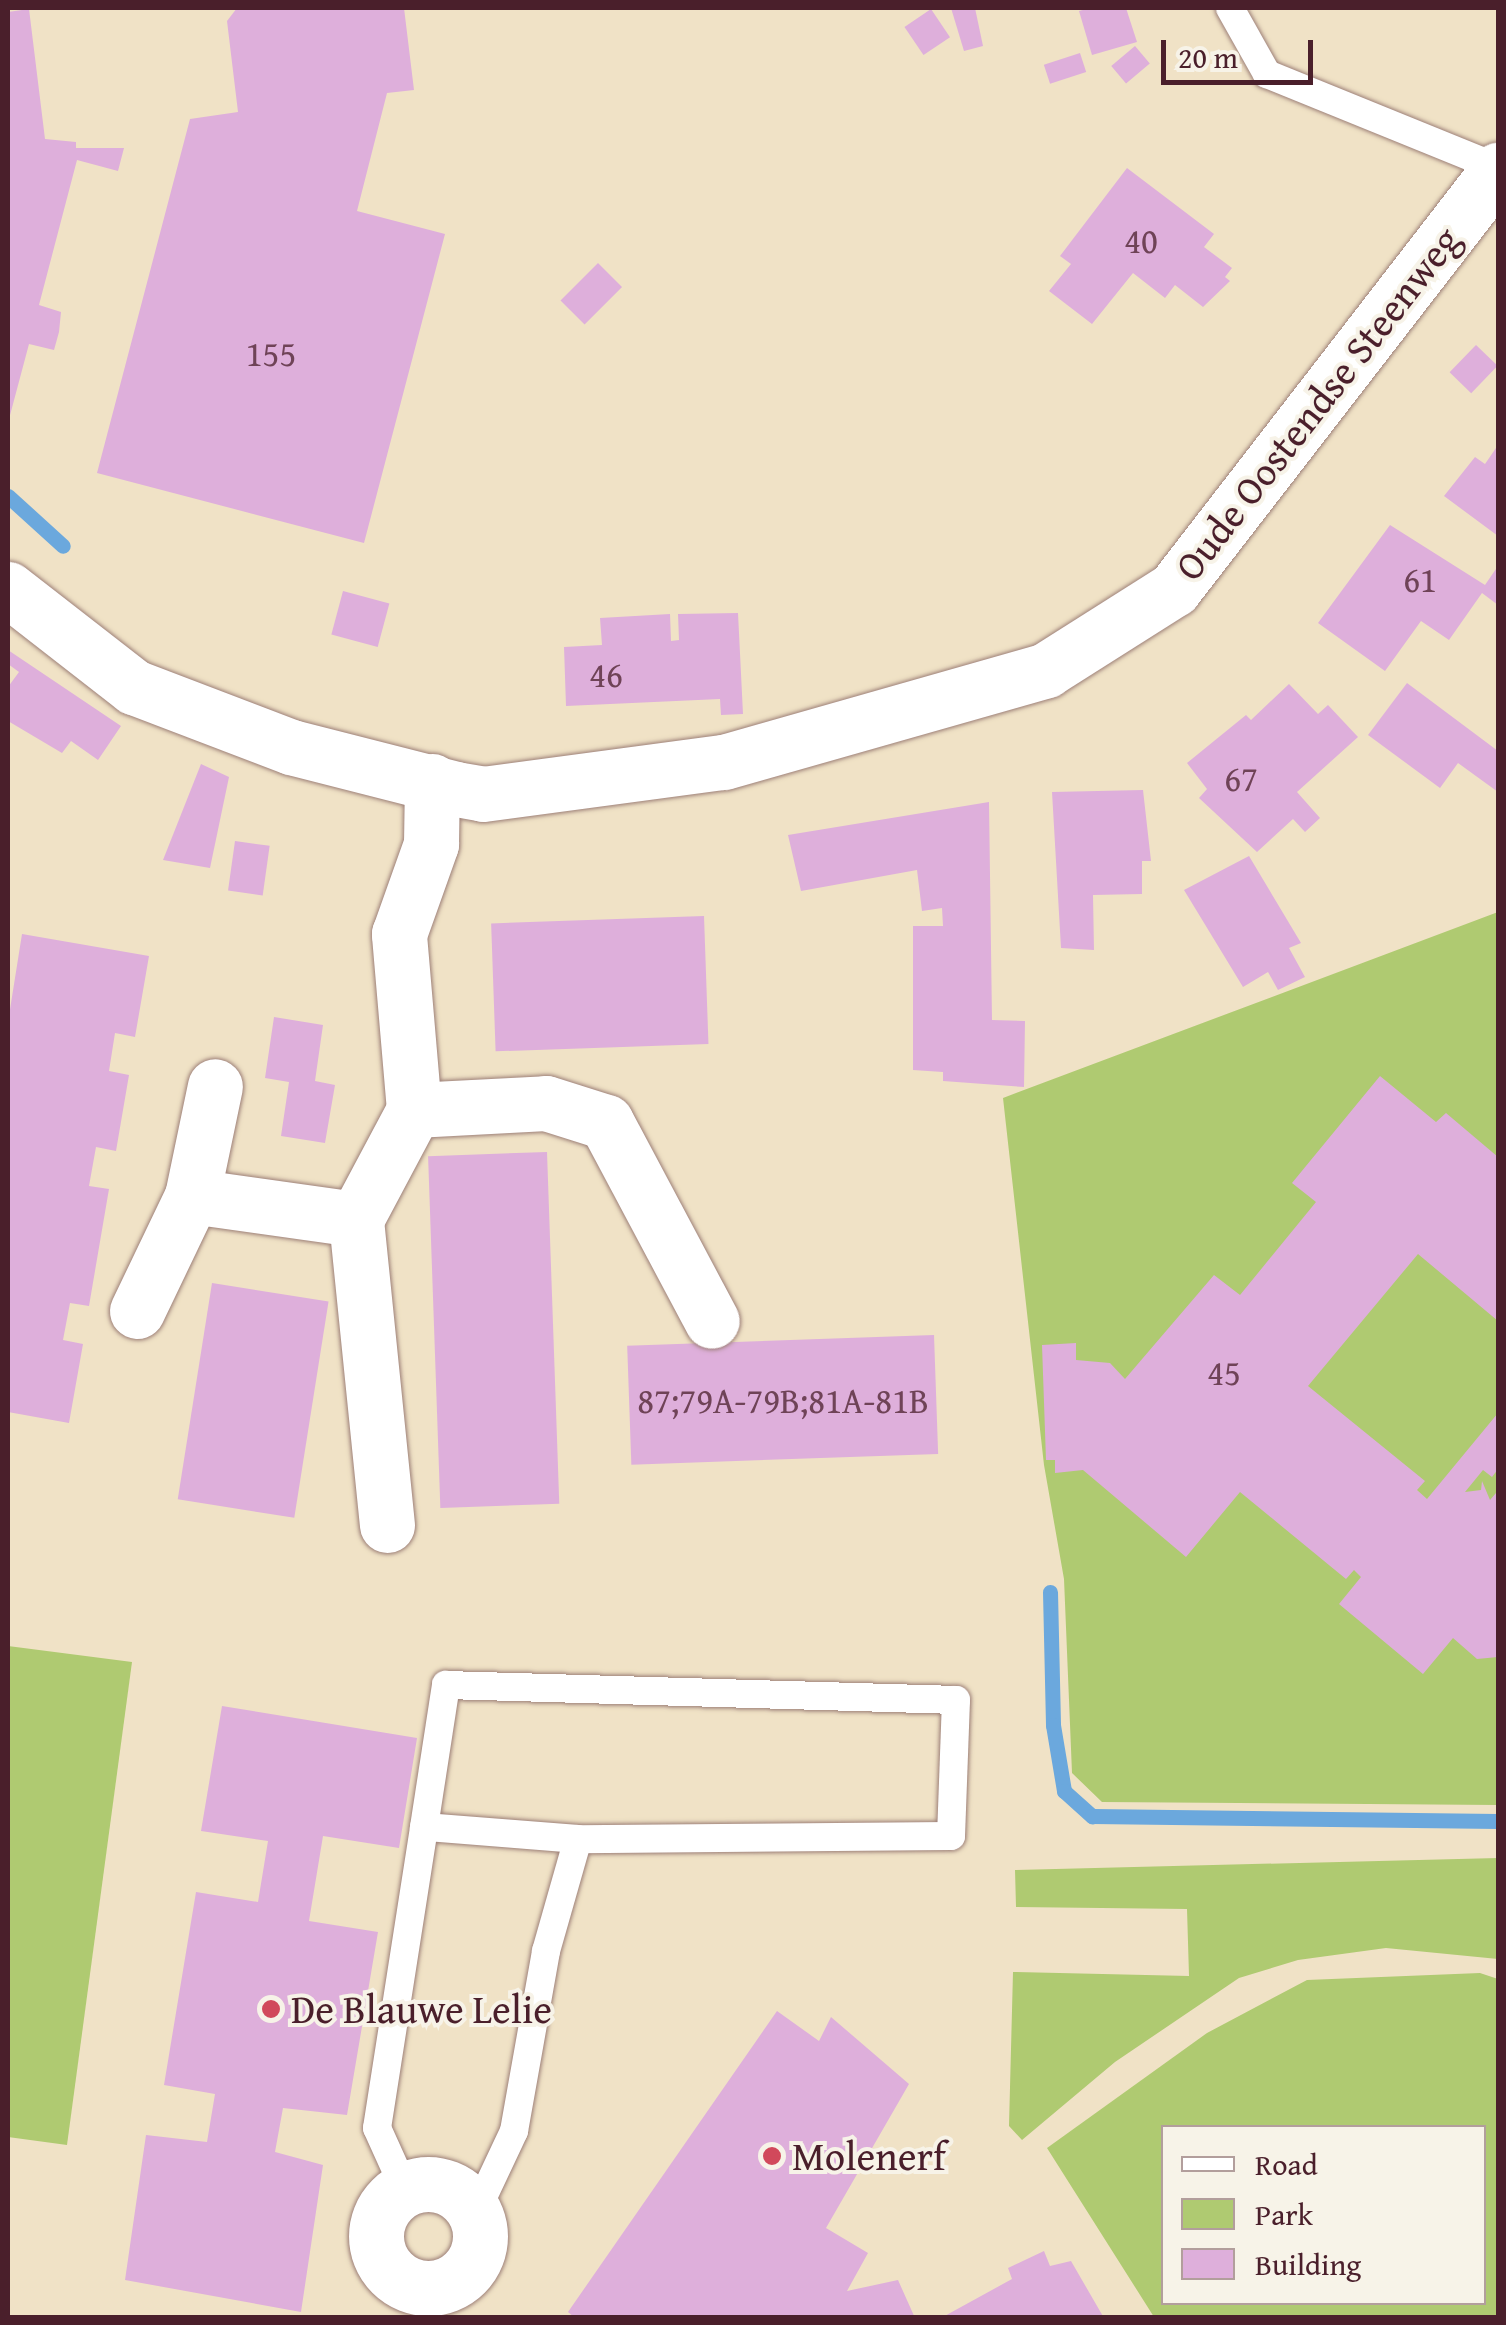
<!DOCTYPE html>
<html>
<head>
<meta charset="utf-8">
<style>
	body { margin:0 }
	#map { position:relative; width:1506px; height:2325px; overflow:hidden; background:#f0e2c6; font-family:"Gentium Book Plus",serif }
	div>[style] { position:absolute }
	.green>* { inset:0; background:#afca71 }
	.stream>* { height:15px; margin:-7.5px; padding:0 7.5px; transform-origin:7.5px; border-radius:7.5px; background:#6ba8dd }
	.building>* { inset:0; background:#deafdb; transform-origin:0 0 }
	.roads { filter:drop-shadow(0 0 2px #9d8078) drop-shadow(0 0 2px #9d8078) }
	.lane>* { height:28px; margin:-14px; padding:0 14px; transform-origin:14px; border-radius:14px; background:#fff }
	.street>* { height:55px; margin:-27.5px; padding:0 27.5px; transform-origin:27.5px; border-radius:27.5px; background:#fff }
	.street>.ring { margin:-27.5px; padding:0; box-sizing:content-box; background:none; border:55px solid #fff; border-radius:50% }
	.dots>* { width:28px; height:28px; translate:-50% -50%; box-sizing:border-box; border:5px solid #f7f3e8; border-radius:50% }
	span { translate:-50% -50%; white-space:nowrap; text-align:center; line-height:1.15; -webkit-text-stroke:8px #f7f3e8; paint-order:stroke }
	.number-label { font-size:35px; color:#6f4357 }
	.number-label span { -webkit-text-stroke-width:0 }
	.street-label { font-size:40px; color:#4a1f2b }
	.poi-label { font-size:40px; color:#4a1f2b }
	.left { translate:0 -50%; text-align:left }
	.frame { position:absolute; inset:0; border:10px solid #4a1f2b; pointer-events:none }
	.legend { position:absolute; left:1161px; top:2125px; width:325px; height:180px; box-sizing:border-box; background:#f7f3e8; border:2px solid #b29e9c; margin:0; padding:12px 18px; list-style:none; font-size:30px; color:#4a1f2b }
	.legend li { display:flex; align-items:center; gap:20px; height:50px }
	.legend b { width:50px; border:2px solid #b29e9c }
	.scale { position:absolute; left:1161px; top:40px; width:152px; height:45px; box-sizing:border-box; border:5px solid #4a1f2b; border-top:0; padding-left:12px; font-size:30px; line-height:35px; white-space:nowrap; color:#4a1f2b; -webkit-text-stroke:8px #f7f3e8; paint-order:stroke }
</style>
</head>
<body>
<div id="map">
	<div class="green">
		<div style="clip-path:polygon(1498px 912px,1498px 1805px,1102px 1802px,1072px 1773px,1064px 1579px,1044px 1465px,1003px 1098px)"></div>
		<div style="clip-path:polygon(8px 1646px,132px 1662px,67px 2145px,8px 2137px)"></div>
		<div style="clip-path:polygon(1498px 1858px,1498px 1959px,1386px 1948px,1298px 1960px,1239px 1978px,1115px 2062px,1022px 2140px,1009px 2126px,1013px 1972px,1189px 1976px,1187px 1909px,1016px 1907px,1015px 1870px)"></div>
		<div style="clip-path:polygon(evenodd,1480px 1973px,1498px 1979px,1498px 2317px,1154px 2317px,1047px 2148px,1207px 2033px,1307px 1980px,1480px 1973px,1164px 2128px,1484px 2128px,1484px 2302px,1164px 2302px,1164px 2128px)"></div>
	</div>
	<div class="stream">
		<div style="left:8px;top:496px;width:74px;rotate:42.3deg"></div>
		<div style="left:1050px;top:1592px;width:133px;rotate:88.7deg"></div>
		<div style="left:1053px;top:1725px;width:67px;rotate:80.5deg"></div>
		<div style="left:1064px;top:1791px;width:38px;rotate:42deg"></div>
		<div style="left:1092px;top:1816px;width:406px;rotate:0.7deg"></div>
	</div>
	<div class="building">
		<div style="clip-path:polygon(237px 8px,404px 8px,414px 90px,387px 93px,357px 211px,445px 234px,364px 543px,97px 473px,190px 119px,238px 112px,227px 21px)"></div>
		<div style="clip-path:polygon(951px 8px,975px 8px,983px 46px,964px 51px)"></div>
		<div style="clip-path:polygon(1090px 8px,1126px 8px,1137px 42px,1092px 55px,1079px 11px)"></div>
		<div style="clip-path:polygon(29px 9px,45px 139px,76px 142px,76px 148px,124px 148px,118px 171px,77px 160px,39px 305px,61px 312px,59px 332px,54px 350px,29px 344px,9px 419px,8px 12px)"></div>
		<div style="left:931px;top:9px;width:34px;height:32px;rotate:56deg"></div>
		<div style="left:1135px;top:46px;width:23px;height:31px;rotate:50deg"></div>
		<div style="left:1080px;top:53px;width:20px;height:38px;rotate:72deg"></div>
		<div style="clip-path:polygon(1127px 168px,1214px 234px,1204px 247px,1232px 268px,1225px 277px,1230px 281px,1203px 307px,1175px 285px,1165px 298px,1133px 273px,1092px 324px,1049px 291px,1071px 264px,1060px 256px)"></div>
		<div style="left:598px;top:263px;width:34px;height:53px;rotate:45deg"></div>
		<div style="left:1476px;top:345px;width:30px;height:38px;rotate:44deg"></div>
		<div style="clip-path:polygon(1498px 445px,1498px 536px,1444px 496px,1475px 457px,1485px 464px)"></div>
		<div style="clip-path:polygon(1390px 525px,1485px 585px,1498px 566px,1498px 605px,1482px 593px,1449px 640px,1421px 621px,1385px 671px,1318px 623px)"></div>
		<div style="left:343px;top:591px;width:48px;height:45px;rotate:15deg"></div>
		<div style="clip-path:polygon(738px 613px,743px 714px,721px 715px,720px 699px,566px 706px,564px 647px,602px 645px,600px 618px,670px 614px,671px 641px,679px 640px,678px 614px)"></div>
		<div style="clip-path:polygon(8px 650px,121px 726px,98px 760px,71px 741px,62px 753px,8px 721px,8px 687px,19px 672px,8px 664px)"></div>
		<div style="clip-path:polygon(1407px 683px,1498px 751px,1498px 792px,1458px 763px,1440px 788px,1368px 735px)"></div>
		<div style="clip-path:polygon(1289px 684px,1318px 714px,1328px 705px,1358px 737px,1297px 792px,1320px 818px,1305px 832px,1293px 819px,1257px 852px,1199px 798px,1207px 789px,1187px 763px,1246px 715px,1251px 720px)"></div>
		<div style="clip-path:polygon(201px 764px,229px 777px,210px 868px,163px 860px)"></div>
		<div style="clip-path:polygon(1143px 790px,1151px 861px,1142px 861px,1142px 894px,1093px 895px,1094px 950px,1061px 948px,1052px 792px)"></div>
		<div style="clip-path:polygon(989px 802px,992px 1020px,1025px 1021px,1024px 1087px,943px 1081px,943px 1072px,913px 1070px,913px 926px,943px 926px,942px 908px,922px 911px,917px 870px,801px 891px,788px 835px)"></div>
		<div style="left:235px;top:841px;width:35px;height:50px;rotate:8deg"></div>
		<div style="clip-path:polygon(1249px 856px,1301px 943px,1289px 948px,1305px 977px,1278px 990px,1268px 972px,1243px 987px,1184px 890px)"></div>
		<div style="left:704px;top:916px;width:128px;height:213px;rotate:88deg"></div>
		<div style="clip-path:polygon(22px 934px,149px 956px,135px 1037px,115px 1033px,109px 1071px,129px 1075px,116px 1151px,96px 1147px,89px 1186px,109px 1189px,89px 1306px,70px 1303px,63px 1340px,83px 1344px,69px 1423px,8px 1412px,8px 1022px)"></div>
		<div style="clip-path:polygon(274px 1017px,323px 1025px,315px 1081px,335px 1085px,325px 1143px,281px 1136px,289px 1082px,265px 1078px)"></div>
		<div style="clip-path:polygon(1380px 1076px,1436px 1122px,1446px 1113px,1498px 1157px,1498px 1321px,1418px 1254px,1308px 1386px,1425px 1481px,1417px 1490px,1427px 1499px,1498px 1413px,1498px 1469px,1492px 1477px,1483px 1470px,1465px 1492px,1481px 1490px,1482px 1481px,1490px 1500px,1496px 1493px,1498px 1499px,1498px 1657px,1477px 1659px,1453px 1638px,1423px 1674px,1339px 1604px,1361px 1577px,1354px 1570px,1346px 1579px,1240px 1492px,1186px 1557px,1083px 1470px,1055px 1473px,1055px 1460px,1046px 1460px,1042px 1345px,1076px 1343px,1076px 1360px,1110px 1363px,1125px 1379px,1214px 1275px,1240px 1295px,1316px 1202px,1292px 1183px)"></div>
		<div style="left:547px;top:1152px;width:352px;height:119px;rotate:88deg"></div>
		<div style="left:212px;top:1283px;width:118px;height:219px;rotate:9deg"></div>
		<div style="left:934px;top:1335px;width:119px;height:307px;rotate:88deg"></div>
		<div style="clip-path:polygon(222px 1706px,417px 1738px,399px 1848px,323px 1836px,309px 1921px,378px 1932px,347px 2115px,283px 2108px,275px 2152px,323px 2165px,301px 2312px,125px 2280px,146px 2135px,207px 2142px,215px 2094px,164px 2085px,196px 1892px,258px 1902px,268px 1841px,201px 1831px)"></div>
		<div style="clip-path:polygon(777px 2011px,819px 2041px,831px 2017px,909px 2084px,826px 2228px,868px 2253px,847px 2291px,898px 2280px,915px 2318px,575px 2318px,568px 2312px)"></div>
		<div style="clip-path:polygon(1044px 2251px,1050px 2266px,1071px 2261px,1104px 2318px,941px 2318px,1012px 2279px,1008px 2268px)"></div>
	</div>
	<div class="roads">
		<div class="lane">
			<div style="left:1230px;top:8px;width:76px;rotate:60.7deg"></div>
			<div style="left:1267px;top:74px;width:249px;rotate:22.1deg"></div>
			<div style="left:405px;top:2190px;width:68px;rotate:-114.3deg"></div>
			<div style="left:377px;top:2128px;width:305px;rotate:-81.1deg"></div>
			<div style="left:424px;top:1827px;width:144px;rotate:-81.2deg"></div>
			<div style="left:446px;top:1685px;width:510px;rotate:1.68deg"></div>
			<div style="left:956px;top:1700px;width:136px;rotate:92.1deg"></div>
			<div style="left:951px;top:1836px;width:373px;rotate:179.5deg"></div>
			<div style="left:578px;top:1839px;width:154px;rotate:-175.5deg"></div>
			<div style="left:475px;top:2214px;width:92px;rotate:-64.8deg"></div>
			<div style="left:514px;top:2131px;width:183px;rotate:-79.9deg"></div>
			<div style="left:546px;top:1951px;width:116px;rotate:-74.1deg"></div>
		</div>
		<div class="street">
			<div style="left:8px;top:589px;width:160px;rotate:37.9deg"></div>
			<div style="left:134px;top:687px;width:168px;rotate:20.9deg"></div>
			<div style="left:291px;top:747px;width:170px;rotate:14.3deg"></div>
			<div style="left:456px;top:789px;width:27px;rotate:10deg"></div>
			<div style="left:483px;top:794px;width:243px;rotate:-7.6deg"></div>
			<div style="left:724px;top:762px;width:335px;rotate:-15.9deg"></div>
			<div style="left:1046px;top:670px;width:151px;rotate:-32.3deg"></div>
			<div style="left:1174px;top:589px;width:530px;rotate:-52.29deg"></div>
			<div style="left:414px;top:1110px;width:132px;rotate:-3deg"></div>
			<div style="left:546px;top:1103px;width:63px;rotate:17.6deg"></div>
			<div style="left:606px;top:1122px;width:225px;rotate:62deg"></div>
			<div style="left:192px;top:1196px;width:166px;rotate:8deg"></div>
			<div style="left:137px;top:1311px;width:127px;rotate:-64.4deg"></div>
			<div style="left:192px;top:1196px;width:112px;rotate:-78.2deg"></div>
			<div style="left:387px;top:1525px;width:308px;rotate:-95.8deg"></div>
			<div style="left:356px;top:1219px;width:123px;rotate:-62deg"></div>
			<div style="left:414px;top:1110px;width:177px;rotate:-94.9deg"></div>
			<div style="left:399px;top:934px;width:96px;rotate:-70.4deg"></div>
			<div style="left:431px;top:844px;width:63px;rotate:-89.1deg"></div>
			<div class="ring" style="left:376px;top:2184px;width:49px;height:49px"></div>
		</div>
	</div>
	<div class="dots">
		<div style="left:271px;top:2009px;background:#d1495b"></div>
		<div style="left:772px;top:2156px;background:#d1495b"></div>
	</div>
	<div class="number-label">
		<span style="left:1141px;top:241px">40</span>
		<span style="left:271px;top:354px">155</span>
		<span style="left:1420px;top:580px">61</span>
		<span style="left:606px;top:675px">46</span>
		<span style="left:1241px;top:779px">67</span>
		<span style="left:1224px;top:1373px">45</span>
		<span style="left:783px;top:1401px">87;79A-79B;81A-81B</span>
	</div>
	<div class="street-label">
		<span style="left:1317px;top:403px;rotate:-52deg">Oude Oostendse Steenweg</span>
	</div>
	<div class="poi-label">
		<span class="left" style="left:291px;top:2009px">De Blauwe Lelie</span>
		<span class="left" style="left:792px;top:2156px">Molenerf</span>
	</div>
	<div class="frame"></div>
	<ul class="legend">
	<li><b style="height:12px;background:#fff"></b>Road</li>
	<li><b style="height:28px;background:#afca71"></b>Park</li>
	<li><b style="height:28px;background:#deafdb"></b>Building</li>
	</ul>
	<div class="scale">20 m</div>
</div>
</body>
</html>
